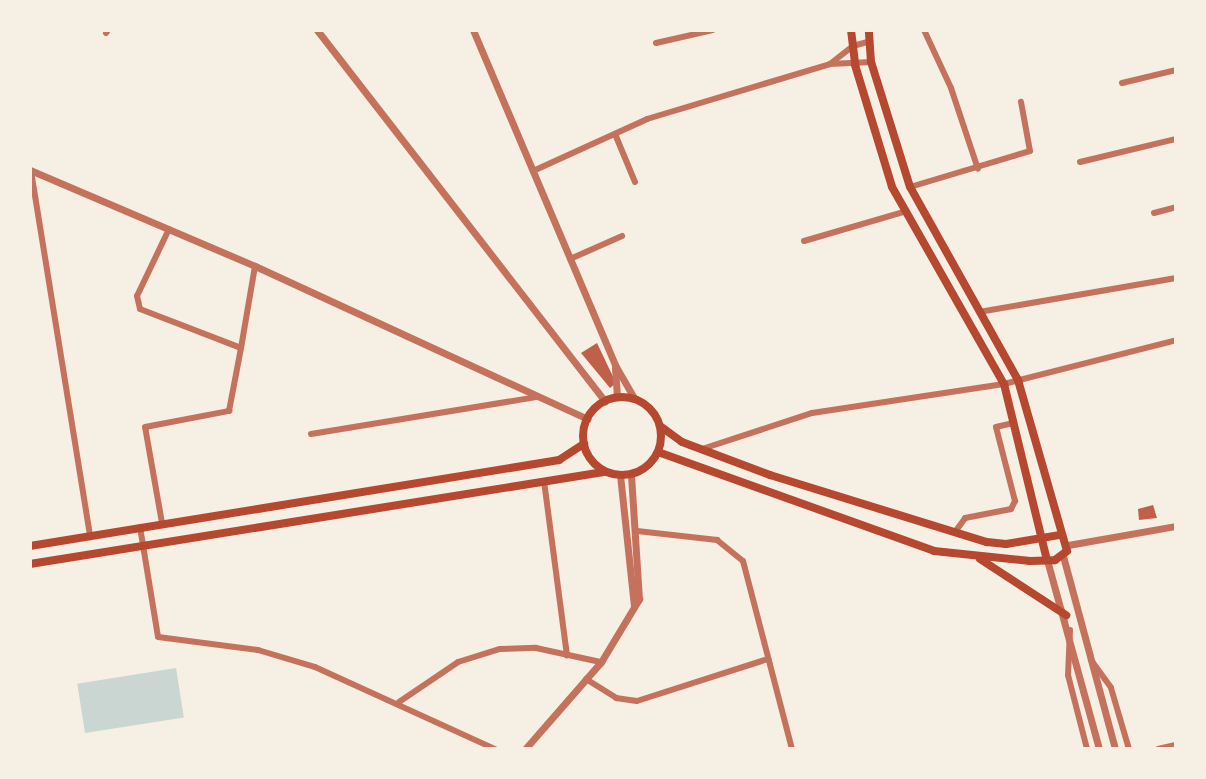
<!DOCTYPE html>
<html>
<head>
<meta charset="utf-8">
<style>
	body { margin:0 }
	#map { position:relative; width:1206px; height:779px; overflow:hidden; background:#f6efe4; font-family:Mulish,sans-serif }
	div>[style] { position:absolute }
	.water>* { inset:0; background:#c9d6d2; transform-origin:0 0 }
	.building>* { inset:0; background:#bf614a }
	.minor>* { height:6px; margin:-3px; padding:0 3px; transform-origin:3px; border-radius:3px; background:#c5725c }
	.tertiary>* { height:7px; margin:-3.5px; padding:0 3.5px; transform-origin:3.5px; border-radius:3.5px; background:#c5725c }
	.secondary>* { height:8px; margin:-4px; padding:0 4px; transform-origin:4px; border-radius:4px; background:#b5482f }
	.secondary>.ring { margin:-4px; padding:0; box-sizing:content-box; background:none; border:8px solid #b5482f; border-radius:50% }
	span { translate:-50% -50%; white-space:nowrap; text-align:center; line-height:1.15; -webkit-text-stroke:8px #f6efe4; paint-order:stroke }
	.frame { position:absolute; inset:0; border:32px solid #f6efe4; pointer-events:none }
</style>
</head>
<body>
<div id="map">
	<div class="water">
		<div style="left:176px;top:668px;width:50px;height:100px;rotate:81deg"></div>
	</div>
	<div class="building">
		<div style="clip-path:polygon(597px 343px,616px 383px,610px 388px,581px 353px)"></div>
		<div style="clip-path:polygon(1153px 505px,1157px 518px,1139px 520px,1138px 509px)"></div>
	</div>
	<div class="minor">
		<div style="left:924px;top:30px;width:64px;rotate:65deg"></div>
		<div style="left:951px;top:88px;width:85px;rotate:71.6deg"></div>
		<div style="left:106px;top:33px;width:4px;rotate:-56deg"></div>
		<div style="left:656px;top:43px;width:58px;rotate:-12.8deg"></div>
		<div style="left:830px;top:64px;width:29px;rotate:-38deg"></div>
		<div style="left:853px;top:46px;width:18px;rotate:-16deg"></div>
		<div style="left:1122px;top:83px;width:56px;rotate:-13.5deg"></div>
		<div style="left:615px;top:134px;width:52px;rotate:67.4deg"></div>
		<div style="left:1080px;top:162px;width:99px;rotate:-13.5deg"></div>
		<div style="left:31px;top:171px;width:371px;rotate:80.8deg"></div>
		<div style="left:533px;top:171px;width:125px;rotate:-24.5deg"></div>
		<div style="left:647px;top:119px;width:191px;rotate:-16.7deg"></div>
		<div style="left:830px;top:64px;width:41px;rotate:-2.8deg"></div>
		<div style="left:910px;top:187px;width:125px;rotate:-16.7deg"></div>
		<div style="left:1030px;top:151px;width:50px;rotate:-100.4deg"></div>
		<div style="left:1154px;top:213px;width:23px;rotate:-15deg"></div>
		<div style="left:169px;top:229px;width:74px;rotate:115.5deg"></div>
		<div style="left:137px;top:296px;width:13px;rotate:77deg"></div>
		<div style="left:140px;top:309px;width:108px;rotate:21.1deg"></div>
		<div style="left:241px;top:348px;width:83px;rotate:-80.3deg"></div>
		<div style="left:804px;top:241px;width:104px;rotate:-16.2deg"></div>
		<div style="left:570px;top:259px;width:57px;rotate:-23.9deg"></div>
		<div style="left:979px;top:312px;width:200px;rotate:-9.8deg"></div>
		<div style="left:311px;top:434px;width:228px;rotate:-9.3deg"></div>
		<div style="left:702px;top:449px;width:116px;rotate:-18.1deg"></div>
		<div style="left:812px;top:413px;width:194px;rotate:-8.6deg"></div>
		<div style="left:1004px;top:384px;width:178px;rotate:-14.3deg"></div>
		<div style="left:544px;top:481px;width:176px;rotate:82.5deg"></div>
		<div style="left:162px;top:523px;width:97px;rotate:-100deg"></div>
		<div style="left:145px;top:427px;width:86px;rotate:-10.8deg"></div>
		<div style="left:229px;top:411px;width:64px;rotate:-79.2deg"></div>
		<div style="left:140px;top:527px;width:111px;rotate:80.7deg"></div>
		<div style="left:158px;top:637px;width:101px;rotate:7.4deg"></div>
		<div style="left:258px;top:650px;width:59px;rotate:16.6deg"></div>
		<div style="left:315px;top:667px;width:198px;rotate:24.5deg"></div>
		<div style="left:637px;top:531px;width:81px;rotate:6.4deg"></div>
		<div style="left:717px;top:540px;width:33px;rotate:39deg"></div>
		<div style="left:743px;top:561px;width:194px;rotate:75.4deg"></div>
		<div style="left:955px;top:532px;width:17px;rotate:-54deg"></div>
		<div style="left:965px;top:518px;width:47px;rotate:-11.1deg"></div>
		<div style="left:1011px;top:509px;width:9px;rotate:-63deg"></div>
		<div style="left:1015px;top:501px;width:76px;rotate:-104.4deg"></div>
		<div style="left:996px;top:427px;width:18px;rotate:-13deg"></div>
		<div style="left:1070px;top:630px;width:45px;rotate:92.5deg"></div>
		<div style="left:1068px;top:675px;width:76px;rotate:75.6deg"></div>
		<div style="left:1091px;top:660px;width:34px;rotate:54deg"></div>
		<div style="left:1111px;top:688px;width:64px;rotate:73.6deg"></div>
		<div style="left:586px;top:679px;width:36px;rotate:32deg"></div>
		<div style="left:616px;top:698px;width:21px;rotate:8deg"></div>
		<div style="left:637px;top:701px;width:138px;rotate:-17.8deg"></div>
		<div style="left:399px;top:702px;width:71px;rotate:-34.1deg"></div>
		<div style="left:458px;top:662px;width:44px;rotate:-17.2deg"></div>
		<div style="left:500px;top:649px;width:36px;rotate:-2deg"></div>
		<div style="left:536px;top:648px;width:66px;rotate:12.2deg"></div>
		<div style="left:1158px;top:749px;width:18px;rotate:-13deg"></div>
	</div>
	<div class="tertiary">
		<div style="left:317px;top:30px;width:470px;rotate:52.2deg"></div>
		<div style="left:473px;top:30px;width:364px;rotate:67deg"></div>
		<div style="left:615px;top:365px;width:39px;rotate:60deg"></div>
		<div style="left:30px;top:170px;width:245px;rotate:23.1deg"></div>
		<div style="left:255px;top:266px;width:366px;rotate:24.7deg"></div>
		<div style="left:615px;top:368px;width:29px;rotate:86deg"></div>
		<div style="left:620px;top:475px;width:131px;rotate:83.9deg"></div>
		<div style="left:1068px;top:545px;width:110px;rotate:-10deg"></div>
		<div style="left:1063px;top:556px;width:200px;rotate:74.9deg"></div>
		<div style="left:1047px;top:560px;width:196px;rotate:74.6deg"></div>
		<div style="left:525px;top:749px;width:116px;rotate:-48.9deg"></div>
		<div style="left:601px;top:662px;width:74px;rotate:-58.9deg"></div>
		<div style="left:639px;top:599px;width:125px;rotate:-93.7deg"></div>
	</div>
	<div class="secondary">
		<div style="left:851px;top:30px;width:35px;rotate:83deg"></div>
		<div style="left:855px;top:65px;width:127px;rotate:73.1deg"></div>
		<div style="left:892px;top:187px;width:227px;rotate:60.4deg"></div>
		<div style="left:1004px;top:384px;width:181px;rotate:76.3deg"></div>
		<div class="ring" style="left:583px;top:397px;width:70px;height:70px"></div>
		<div style="left:660px;top:426px;width:27px;rotate:36deg"></div>
		<div style="left:682px;top:442px;width:94px;rotate:20.6deg"></div>
		<div style="left:770px;top:475px;width:227px;rotate:17.2deg"></div>
		<div style="left:987px;top:542px;width:19px;rotate:6deg"></div>
		<div style="left:1006px;top:544px;width:55px;rotate:-9.5deg"></div>
		<div style="left:658px;top:452px;width:293px;rotate:19.7deg"></div>
		<div style="left:934px;top:551px;width:97px;rotate:5.9deg"></div>
		<div style="left:1030px;top:561px;width:25px;rotate:-2deg"></div>
		<div style="left:1055px;top:560px;width:15px;rotate:-37deg"></div>
		<div style="left:1067px;top:551px;width:178px;rotate:-106deg"></div>
		<div style="left:1018px;top:380px;width:221px;rotate:-119.2deg"></div>
		<div style="left:910px;top:187px;width:131px;rotate:-107.3deg"></div>
		<div style="left:871px;top:62px;width:32px;rotate:-94deg"></div>
		<div style="left:30px;top:546px;width:536px;rotate:-9.23deg"></div>
		<div style="left:559px;top:460px;width:30px;rotate:-33deg"></div>
		<div style="left:980px;top:559px;width:103px;rotate:33.1deg"></div>
		<div style="left:30px;top:564px;width:581px;rotate:-9.11deg"></div>
	</div>
	<div class="frame"></div>
</div>
</body>
</html>
